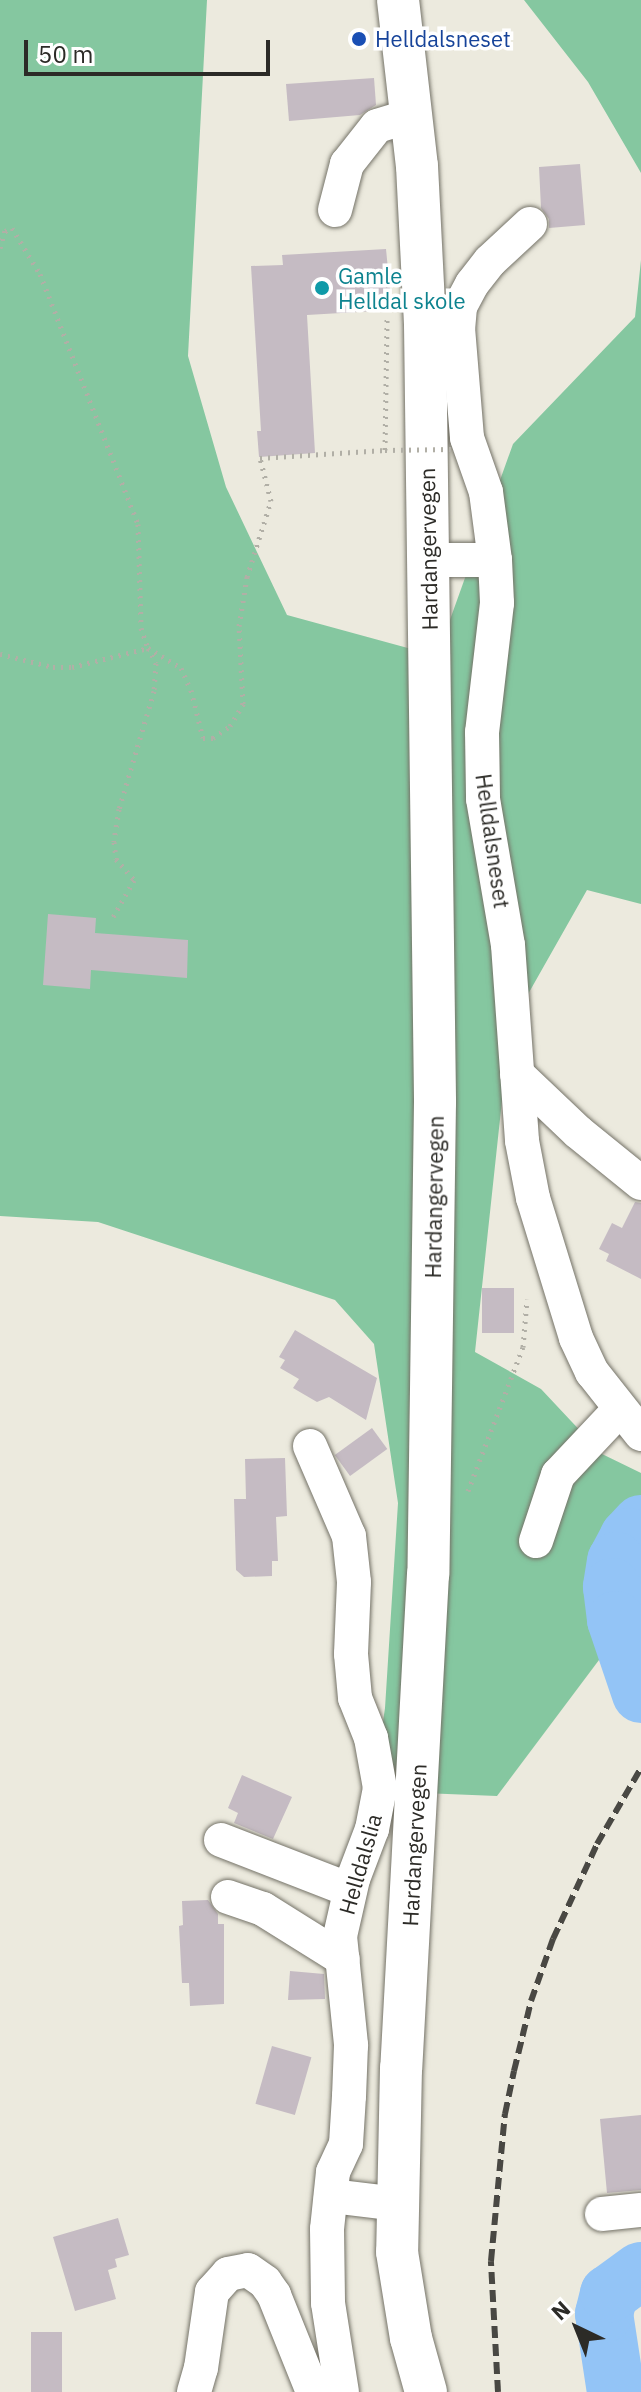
<!DOCTYPE html>
<html>
<head>
<meta charset="utf-8">
<style>
	body { margin:0 }
	#map { position:relative; width:641px; height:2392px; overflow:hidden; background:#eceade; font-family:"IBM Plex Sans",sans-serif }
	div>[style] { position:absolute }
	.green>* { inset:0; background:#85c7a0 }
	.river>* { height:58px; margin:-29px; padding:0 29px; transform-origin:29px; border-radius:29px; background:#93c4f6 }
	.building>* { inset:0; background:#c5bbc3; transform-origin:0 0 }
	.path>* { height:5px; margin-top:-2.5px; transform-origin:0; background:repeating-linear-gradient(90deg,#b1afa6 0 2px,transparent 0 8px) }
	.roads { filter:drop-shadow(0 0 2px #757368) drop-shadow(0 0 2px #757368) }
	.minor>* { height:34px; margin:-17px; padding:0 17px; transform-origin:17px; border-radius:17px; background:#fff }
	.major>* { height:42px; margin:-21px; padding:0 21px; transform-origin:21px; border-radius:21px; background:#fff }
	.rail>* { height:6px; margin-top:-3px; transform-origin:0; background:repeating-linear-gradient(90deg,#494843 0 12px,transparent 0 18px) }
	.path-bridge>* { height:5px; margin-top:-2.5px; transform-origin:0; background:repeating-linear-gradient(90deg,#b1afa6 0 2px,transparent 0 8px) }
	.dots>* { width:22px; height:22px; translate:-50% -50%; box-sizing:border-box; border:4px solid #fff; border-radius:50% }
	span { translate:-50% -50%; white-space:nowrap; text-align:center; line-height:1.15; -webkit-text-stroke:7px #fff; paint-order:stroke }
	.transit-label { font-size:22px; color:#164399 }
	.left { translate:0 -50%; text-align:left }
	.culture-label { font-size:22px; color:#0d838f }
	.street-label { font-size:22px; color:#2c2b27 }
	.north { position:absolute; left:537px; top:2288px; width:80px; height:80px; -webkit-text-stroke:6px #fff; paint-order:stroke; rotate:317deg; font-size:22px; font-weight:700; line-height:32px; text-align:center; color:#2c2b27 }
	.north::after { content:''; display:block; margin:auto; width:28px; height:36px; background:#2c2b27; clip-path:polygon(50% 0,100% 100%,50% 72%,0 100%) }
	.scale { position:absolute; left:24px; top:40px; width:246px; height:36px; box-sizing:border-box; border:4px solid #2c2b27; border-top:0; padding-left:10px; font-size:24px; line-height:28px; white-space:nowrap; color:#2c2b27; -webkit-text-stroke:6px #fff; paint-order:stroke }
</style>
</head>
<body>
<div id="map">
	<div class="green">
		<div style="clip-path:polygon(0 0,207px 0,188px 356px,226px 487px,287px 615px,437px 656px,513px 444px,635px 317px,641px 260px,641px 904px,587px 890px,510px 1026px,475px 1352px,541px 1389px,602px 1454px,641px 1473px,641px 1604px,497px 1796px,373px 1791px,385px 1708px,398px 1503px,374px 1344px,335px 1300px,98px 1222px,0 1216px)"></div>
		<div style="clip-path:polygon(524px 0,641px 0,641px 173px,588px 82px)"></div>
	</div>
	<div class="river">
		<div style="left:641px;top:1524px;width:18px;rotate:133deg"></div>
		<div style="left:629px;top:1537px;width:27px;rotate:118deg"></div>
		<div style="left:616px;top:1561px;width:26px;rotate:99deg"></div>
		<div style="left:612px;top:1587px;width:33px;rotate:83deg"></div>
		<div style="left:616px;top:1620px;width:78px;rotate:71.3deg"></div>
		<div style="left:616px;top:2392px;width:79px;rotate:-98.7deg"></div>
		<div style="left:604px;top:2314px;width:21px;rotate:-76deg"></div>
		<div style="left:609px;top:2294px;width:39px;rotate:-36deg"></div>
	</div>
	<div class="building">
		<div style="clip-path:polygon(374px 78px,376px 105px,360px 115px,289px 121px,286px 84px)"></div>
		<div style="clip-path:polygon(580px 164px,585px 225px,549px 228px,549px 219px,541px 208px,539px 167px)"></div>
		<div style="clip-path:polygon(386px 249px,392px 310px,307px 315px,315px 453px,259px 457px,257px 431px,261px 431px,251px 266px,283px 265px,282px 255px)"></div>
		<div style="clip-path:polygon(48px 914px,96px 918px,95px 933px,188px 940px,187px 978px,91px 970px,90px 989px,43px 985px)"></div>
		<div style="clip-path:polygon(635px 1202px,641px 1203px,641px 1279px,606px 1261px,609px 1254px,599px 1249px,612px 1223px,622px 1228px)"></div>
		<div style="left:482px;top:1288px;width:32px;height:45px"></div>
		<div style="clip-path:polygon(295px 1330px,377px 1378px,366px 1420px,329px 1397px,317px 1402px,293px 1388px,299px 1379px,280px 1368px,285px 1360px,279px 1357px)"></div>
		<div style="left:372px;top:1428px;width:26px;height:46px;rotate:54deg"></div>
		<div style="clip-path:polygon(285px 1458px,287px 1516px,276px 1517px,278px 1561px,272px 1561px,272px 1576px,244px 1577px,236px 1570px,234px 1499px,246px 1499px,245px 1459px)"></div>
		<div style="clip-path:polygon(242px 1775px,292px 1797px,273px 1839px,234px 1823px,238px 1813px,228px 1808px)"></div>
		<div style="clip-path:polygon(208px 1900px,218px 1914px,218px 1924px,224px 1924px,224px 2004px,190px 2006px,189px 1983px,182px 1983px,179px 1926px,183px 1925px,182px 1901px)"></div>
		<div style="clip-path:polygon(290px 1971px,324px 1974px,325px 1999px,288px 2000px)"></div>
		<div style="left:272px;top:2046px;width:41px;height:60px;rotate:16deg"></div>
		<div style="clip-path:polygon(641px 2115px,641px 2190px,607px 2193px,600px 2119px)"></div>
		<div style="clip-path:polygon(118px 2218px,129px 2255px,115px 2259px,117px 2267px,108px 2270px,116px 2299px,75px 2311px,53px 2237px)"></div>
		<div style="left:31px;top:2332px;width:31px;height:60px"></div>
	</div>
	<div class="path">
		<div style="left:0;top:248px;width:18px;rotate:-74deg"></div>
		<div style="left:5px;top:231px;width:8px;rotate:-23deg"></div>
		<div style="left:12px;top:228px;width:54px;rotate:58.7deg"></div>
		<div style="left:40px;top:274px;width:269px;rotate:68.6deg"></div>
		<div style="left:138px;top:524px;width:104px;rotate:88.3deg"></div>
		<div style="left:141px;top:628px;width:21px;rotate:71deg"></div>
		<div style="left:148px;top:648px;width:39px;rotate:31deg"></div>
		<div style="left:181px;top:668px;width:24px;rotate:66deg"></div>
		<div style="left:191px;top:690px;width:49px;rotate:76deg"></div>
		<div style="left:203px;top:738px;width:10px"></div>
		<div style="left:213px;top:738px;width:21px;rotate:-35deg"></div>
		<div style="left:230px;top:726px;width:26px;rotate:-59deg"></div>
		<div style="left:243px;top:704px;width:78px;rotate:-92.9deg"></div>
		<div style="left:239px;top:626px;width:50px;rotate:-80.7deg"></div>
		<div style="left:247px;top:577px;width:80px;rotate:-72.5deg"></div>
		<div style="left:271px;top:501px;width:44px;rotate:-104.3deg"></div>
		<div style="left:260px;top:458px;width:125px;rotate:-3.7deg"></div>
		<div style="left:385px;top:450px;width:131px;rotate:-89.1deg"></div>
		<div style="left:0;top:654px;width:55px;rotate:13.8deg"></div>
		<div style="left:53px;top:667px;width:19px"></div>
		<div style="left:72px;top:667px;width:78px;rotate:-14deg"></div>
		<div style="left:148px;top:648px;width:17px;rotate:62deg"></div>
		<div style="left:156px;top:663px;width:28px;rotate:94deg"></div>
		<div style="left:154px;top:691px;width:123px;rotate:106.5deg"></div>
		<div style="left:119px;top:809px;width:33px;rotate:99deg"></div>
		<div style="left:114px;top:842px;width:17px;rotate:83deg"></div>
		<div style="left:116px;top:859px;width:28px;rotate:49deg"></div>
		<div style="left:134px;top:880px;width:45px;rotate:119.4deg"></div>
		<div style="left:468px;top:1491px;width:154px;rotate:-69.1deg"></div>
		<div style="left:523px;top:1347px;width:48px;rotate:-85.2deg"></div>
	</div>
	<div class="roads">
		<div class="minor">
			<div style="left:335px;top:210px;width:48px;rotate:-75.4deg"></div>
			<div style="left:347px;top:164px;width:48px;rotate:-51.7deg"></div>
			<div style="left:377px;top:126px;width:37px;rotate:-17deg"></div>
			<div style="left:530px;top:224px;width:54px;rotate:137.2deg"></div>
			<div style="left:490px;top:261px;width:29px;rotate:128deg"></div>
			<div style="left:472px;top:284px;width:26px;rotate:118deg"></div>
			<div style="left:460px;top:307px;width:21px;rotate:95deg"></div>
			<div style="left:458px;top:328px;width:110px;rotate:85.3deg"></div>
			<div style="left:467px;top:438px;width:57px;rotate:70.6deg"></div>
			<div style="left:486px;top:492px;width:69px;rotate:82.5deg"></div>
			<div style="left:495px;top:560px;width:43px;rotate:87.3deg"></div>
			<div style="left:497px;top:603px;width:130px;rotate:96.6deg"></div>
			<div style="left:482px;top:732px;width:67px;rotate:89.1deg"></div>
			<div style="left:483px;top:799px;width:148px;rotate:80.3deg"></div>
			<div style="left:508px;top:945px;width:196px;rotate:85.9deg"></div>
			<div style="left:522px;top:1141px;width:58px;rotate:79.1deg"></div>
			<div style="left:533px;top:1198px;width:146px;rotate:72.9deg"></div>
			<div style="left:576px;top:1338px;width:38px;rotate:65deg"></div>
			<div style="left:592px;top:1372px;width:79px;rotate:51.7deg"></div>
			<div style="left:428px;top:560px;width:67px"></div>
			<div style="left:517px;top:1074px;width:84px;rotate:43.6deg"></div>
			<div style="left:578px;top:1132px;width:81px;rotate:39deg"></div>
			<div style="left:310px;top:1446px;width:98px;rotate:66.6deg"></div>
			<div style="left:349px;top:1536px;width:46px;rotate:83.8deg"></div>
			<div style="left:354px;top:1582px;width:72px;rotate:92.4deg"></div>
			<div style="left:351px;top:1654px;width:44px;rotate:84.8deg"></div>
			<div style="left:355px;top:1698px;width:43px;rotate:68.2deg"></div>
			<div style="left:371px;top:1738px;width:51px;rotate:79.8deg"></div>
			<div style="left:380px;top:1788px;width:42px;rotate:101deg"></div>
			<div style="left:372px;top:1829px;width:53px;rotate:110.8deg"></div>
			<div style="left:353px;top:1879px;width:58px;rotate:102.8deg"></div>
			<div style="left:340px;top:1936px;width:110px;rotate:84.2deg"></div>
			<div style="left:351px;top:2045px;width:51px;rotate:92.2deg"></div>
			<div style="left:349px;top:2096px;width:48px;rotate:93.6deg"></div>
			<div style="left:346px;top:2144px;width:31px;rotate:115deg"></div>
			<div style="left:333px;top:2172px;width:57px;rotate:96deg"></div>
			<div style="left:327px;top:2229px;width:74px;rotate:89.2deg"></div>
			<div style="left:328px;top:2303px;width:90px;rotate:81.1deg"></div>
			<div style="left:536px;top:1541px;width:70px;rotate:-71.6deg"></div>
			<div style="left:558px;top:1475px;width:89px;rotate:-46.8deg"></div>
			<div style="left:221px;top:1840px;width:138px;rotate:21.2deg"></div>
			<div style="left:228px;top:1897px;width:37px;rotate:19deg"></div>
			<div style="left:263px;top:1909px;width:94px;rotate:32deg"></div>
			<div style="left:331px;top:2196px;width:66px;rotate:6.9deg"></div>
			<div style="left:602px;top:2214px;width:39px;rotate:-6deg"></div>
			<div style="left:194px;top:2392px;width:25px;rotate:-74deg"></div>
			<div style="left:201px;top:2368px;width:77px;rotate:-81.8deg"></div>
			<div style="left:212px;top:2292px;width:24px;rotate:-48deg"></div>
			<div style="left:228px;top:2274px;width:20px;rotate:-11deg"></div>
			<div style="left:248px;top:2270px;width:21px;rotate:35deg"></div>
			<div style="left:265px;top:2282px;width:16px;rotate:55deg"></div>
			<div style="left:274px;top:2295px;width:105px;rotate:68.1deg"></div>
		</div>
		<div class="major">
			<div style="left:398px;top:0;width:167px;rotate:83.5deg"></div>
			<div style="left:417px;top:166px;width:158px;rotate:87.1deg"></div>
			<div style="left:425px;top:324px;width:778px;rotate:89.26deg"></div>
			<div style="left:435px;top:1102px;width:472px;rotate:90.8deg"></div>
			<div style="left:428px;top:1574px;width:495px;rotate:93.1deg"></div>
			<div style="left:401px;top:2068px;width:184px;rotate:91.2deg"></div>
			<div style="left:397px;top:2252px;width:87px;rotate:80.8deg"></div>
			<div style="left:411px;top:2338px;width:56px;rotate:74.5deg"></div>
		</div>
	</div>
	<div class="rail">
		<div style="left:498px;top:2392px;width:131px;rotate:-93.1deg"></div>
		<div style="left:491px;top:2261px;width:148px;rotate:-84.6deg"></div>
		<div style="left:505px;top:2114px;width:44px;rotate:-78.2deg"></div>
		<div style="left:514px;top:2071px;width:72px;rotate:-76.3deg"></div>
		<div style="left:531px;top:2001px;width:66px;rotate:-70.5deg"></div>
		<div style="left:553px;top:1939px;width:105px;rotate:-65.1deg"></div>
		<div style="left:597px;top:1844px;width:88px;rotate:-59.9deg"></div>
	</div>
	<div class="path-bridge">
		<div style="left:385px;top:450px;width:68px;rotate:-0.8deg"></div>
	</div>
	<div class="dots">
		<div style="left:359px;top:39px;background:#1a4fb4"></div>
		<div style="left:322px;top:288px;background:#0f9aa8"></div>
	</div>
	<div class="transit-label">
		<span class="left" style="left:375px;top:39px">Helldalsneset</span>
	</div>
	<div class="culture-label">
		<span class="left" style="left:338px;top:288px">Gamle<br>Helldal skole</span>
	</div>
	<div class="street-label">
		<span style="left:428px;top:549px;rotate:-91deg">Hardangervegen</span>
		<span style="left:493px;top:841px;rotate:82deg">Helldalsneset</span>
		<span style="left:434px;top:1197px;rotate:-89deg">Hardangervegen</span>
		<span style="left:414px;top:1845px;rotate:-87deg">Hardangervegen</span>
		<span style="left:360px;top:1864px;rotate:-74deg">Helldalslia</span>
	</div>
	<div class="north">N</div>
	<div class="scale">50 m</div>
</div>
</body>
</html>
